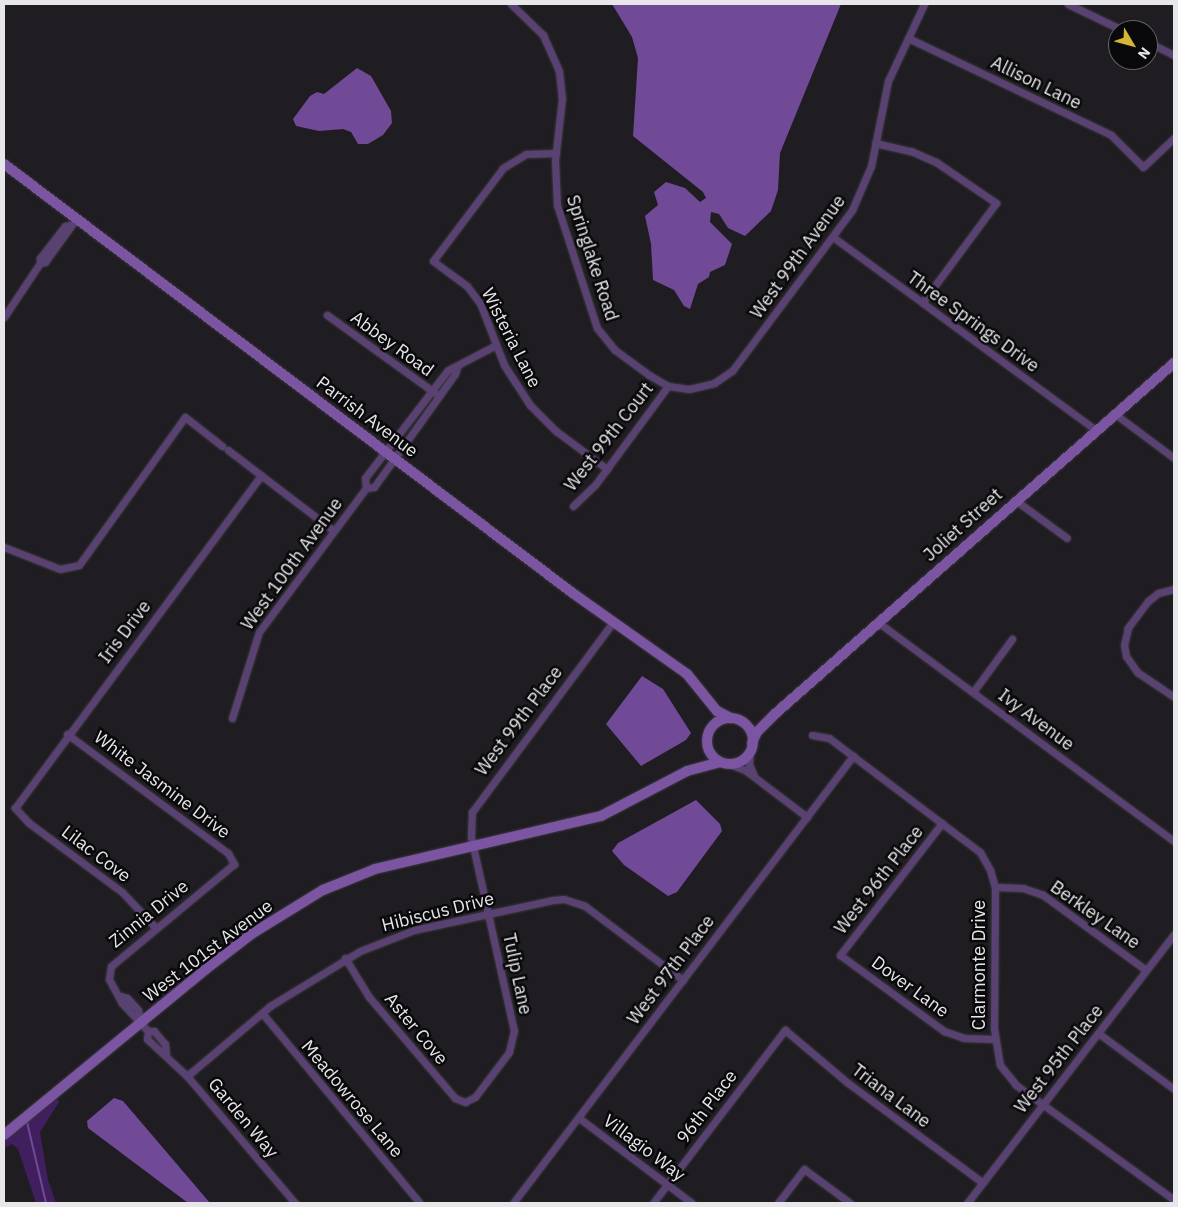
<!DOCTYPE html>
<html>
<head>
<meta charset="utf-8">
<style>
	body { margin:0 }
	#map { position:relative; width:1178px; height:1207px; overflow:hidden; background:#1f1d22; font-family:"IBM Plex Sans",sans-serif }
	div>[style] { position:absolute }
	.green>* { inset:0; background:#411f5f }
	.water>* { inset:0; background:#704a96 }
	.stream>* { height:2px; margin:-1px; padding:0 1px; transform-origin:1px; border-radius:1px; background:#704a96 }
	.roads { filter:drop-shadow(0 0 1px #3b393e) drop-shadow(0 0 1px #3b393e) }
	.street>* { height:7px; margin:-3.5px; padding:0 3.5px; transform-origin:3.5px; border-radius:3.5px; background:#594272 }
	.secondary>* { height:10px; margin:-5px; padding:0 5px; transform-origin:5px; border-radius:5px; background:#7b54a2 }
	.secondary>.ring { margin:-5px; padding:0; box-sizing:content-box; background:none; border:10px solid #7b54a2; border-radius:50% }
	span { translate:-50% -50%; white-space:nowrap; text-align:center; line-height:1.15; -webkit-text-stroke:5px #09080a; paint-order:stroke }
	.street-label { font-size:18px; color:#e7e6e9 }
	.frame { position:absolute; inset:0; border:5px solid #e7e6e9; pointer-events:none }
	.north { position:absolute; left:1108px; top:20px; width:50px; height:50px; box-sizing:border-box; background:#09080a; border:1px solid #626163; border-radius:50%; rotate:127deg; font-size:14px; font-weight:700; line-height:20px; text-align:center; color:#e7e6e9 }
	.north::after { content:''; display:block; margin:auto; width:18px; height:22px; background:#d4b635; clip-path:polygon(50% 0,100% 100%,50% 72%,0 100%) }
</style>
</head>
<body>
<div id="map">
	<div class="green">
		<div style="clip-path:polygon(57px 1099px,59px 1102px,40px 1132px,48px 1180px,56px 1203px,36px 1203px,18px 1149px,12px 1144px,4px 1148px,4px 1141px)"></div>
	</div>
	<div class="water">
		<div style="clip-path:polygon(612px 4px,841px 4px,780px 153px,778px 190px,771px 211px,745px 236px,728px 228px,719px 214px,711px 212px,710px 222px,732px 244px,725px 265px,710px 272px,709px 277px,698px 284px,690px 309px,684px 306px,674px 290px,653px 280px,651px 244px,645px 216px,658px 205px,654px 192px,666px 182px,685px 188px,700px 202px,706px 198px,703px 192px,633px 136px,638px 58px,632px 37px)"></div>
		<div style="clip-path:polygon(357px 68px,371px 76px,391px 111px,392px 123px,383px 135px,368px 144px,358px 144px,351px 132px,343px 129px,319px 131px,296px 126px,293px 119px,310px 96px,317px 92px,324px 94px)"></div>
		<div style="clip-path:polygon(642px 676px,663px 689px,691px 733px,686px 740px,641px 766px,606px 724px)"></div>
		<div style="clip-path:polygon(696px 800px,720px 824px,722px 831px,677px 892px,668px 896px,624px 865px,612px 851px,618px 843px)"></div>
		<div style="clip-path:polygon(114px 1098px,123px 1101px,210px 1203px,188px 1203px,88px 1128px,87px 1121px)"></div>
	</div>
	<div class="stream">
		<div style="left:27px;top:1122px;width:83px;rotate:76.8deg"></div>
	</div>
	<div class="roads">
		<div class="street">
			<div style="left:511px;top:4px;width:45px;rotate:44.1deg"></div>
			<div style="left:543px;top:35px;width:39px;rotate:66deg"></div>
			<div style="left:559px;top:71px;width:27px;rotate:84deg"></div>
			<div style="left:562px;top:98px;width:62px;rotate:96.4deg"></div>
			<div style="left:555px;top:160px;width:45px;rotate:87.5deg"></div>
			<div style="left:557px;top:205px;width:129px;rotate:72deg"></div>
			<div style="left:597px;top:328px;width:28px;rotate:51deg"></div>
			<div style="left:615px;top:350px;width:42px;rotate:36.3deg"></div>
			<div style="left:649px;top:375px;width:22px;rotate:30deg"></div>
			<div style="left:668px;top:386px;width:21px;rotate:8deg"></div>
			<div style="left:689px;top:389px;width:26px;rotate:-13deg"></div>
			<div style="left:714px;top:383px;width:22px;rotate:-34deg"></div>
			<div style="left:732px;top:371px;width:201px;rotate:-53.3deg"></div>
			<div style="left:852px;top:210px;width:48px;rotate:-66.6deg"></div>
			<div style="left:871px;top:166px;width:87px;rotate:-78.7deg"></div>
			<div style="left:888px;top:81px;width:85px;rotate:-64.9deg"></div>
			<div style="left:1068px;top:4px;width:60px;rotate:25.7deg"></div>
			<div style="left:908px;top:38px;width:225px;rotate:25.5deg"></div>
			<div style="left:1111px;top:135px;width:45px;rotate:45deg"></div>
			<div style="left:1143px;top:167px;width:42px;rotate:-43.1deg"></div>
			<div style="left:1148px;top:42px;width:29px;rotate:27deg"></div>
			<div style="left:875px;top:143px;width:37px;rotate:13deg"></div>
			<div style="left:911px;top:151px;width:27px;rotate:24deg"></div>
			<div style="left:936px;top:162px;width:73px;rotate:34.3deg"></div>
			<div style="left:996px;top:203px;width:124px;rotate:126.5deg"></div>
			<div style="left:556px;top:153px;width:30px;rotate:178deg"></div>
			<div style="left:526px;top:154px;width:27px;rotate:149deg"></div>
			<div style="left:503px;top:168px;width:116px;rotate:127deg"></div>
			<div style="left:433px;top:261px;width:42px;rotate:36.3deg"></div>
			<div style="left:467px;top:286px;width:21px;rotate:53deg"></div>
			<div style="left:480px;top:303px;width:66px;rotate:68.8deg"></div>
			<div style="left:504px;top:365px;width:48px;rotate:57deg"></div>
			<div style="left:530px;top:405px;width:37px;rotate:45deg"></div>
			<div style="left:556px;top:431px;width:64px;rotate:36.7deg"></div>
			<div style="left:70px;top:225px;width:5px;rotate:169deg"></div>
			<div style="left:65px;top:226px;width:41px;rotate:128deg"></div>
			<div style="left:40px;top:258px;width:5px;rotate:90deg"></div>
			<div style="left:40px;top:263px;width:5px;rotate:-11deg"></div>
			<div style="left:45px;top:262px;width:53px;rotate:-54.2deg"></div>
			<div style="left:833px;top:237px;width:326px;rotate:36.3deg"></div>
			<div style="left:327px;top:315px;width:133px;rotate:35.8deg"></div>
			<div style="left:4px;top:317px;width:65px;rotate:-56.3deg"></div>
			<div style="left:1115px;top:414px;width:74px;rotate:36.7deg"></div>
			<div style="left:228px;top:450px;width:133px;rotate:37.4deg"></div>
			<div style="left:366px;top:488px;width:8px;rotate:-7deg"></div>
			<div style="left:374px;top:487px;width:139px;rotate:-54.4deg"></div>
			<div style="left:455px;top:374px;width:9px;rotate:-72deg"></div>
			<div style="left:1015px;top:500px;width:64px;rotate:36.2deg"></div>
			<div style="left:573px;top:506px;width:30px;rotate:-44deg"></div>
			<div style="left:595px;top:485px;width:123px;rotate:-53.6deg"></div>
			<div style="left:4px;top:547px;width:60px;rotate:21.4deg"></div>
			<div style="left:60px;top:569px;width:19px;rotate:-12deg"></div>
			<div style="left:79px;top:565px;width:182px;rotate:-54.4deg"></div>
			<div style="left:185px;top:417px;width:47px;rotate:38.1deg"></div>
			<div style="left:1174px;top:589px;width:16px;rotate:166deg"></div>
			<div style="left:1158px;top:593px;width:13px;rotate:141deg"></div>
			<div style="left:1148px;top:601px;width:34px;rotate:127deg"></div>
			<div style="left:1128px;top:628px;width:17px;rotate:103deg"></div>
			<div style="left:1124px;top:645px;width:11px;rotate:80deg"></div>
			<div style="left:1126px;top:656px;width:19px;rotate:55deg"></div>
			<div style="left:1137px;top:672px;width:45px;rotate:34deg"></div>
			<div style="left:879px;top:623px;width:367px;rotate:36.5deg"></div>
			<div style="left:973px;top:692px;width:66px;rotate:-53.7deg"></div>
			<div style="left:232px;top:718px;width:90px;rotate:-72.6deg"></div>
			<div style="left:259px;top:632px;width:179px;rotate:-53.4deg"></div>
			<div style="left:366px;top:488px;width:10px;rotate:-96deg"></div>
			<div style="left:365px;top:478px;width:136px;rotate:-52.5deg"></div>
			<div style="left:448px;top:370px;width:54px;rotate:-27.5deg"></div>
			<div style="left:67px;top:734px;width:200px;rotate:36.5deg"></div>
			<div style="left:228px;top:853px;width:13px;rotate:61deg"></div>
			<div style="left:234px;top:864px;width:160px;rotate:140.3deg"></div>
			<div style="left:111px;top:966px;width:13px;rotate:99deg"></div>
			<div style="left:109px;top:979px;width:27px;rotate:62deg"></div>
			<div style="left:122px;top:1003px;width:38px;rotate:47deg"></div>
			<div style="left:148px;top:1031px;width:6px"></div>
			<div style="left:154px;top:1031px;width:17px;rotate:50deg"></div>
			<div style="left:165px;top:1044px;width:9px;rotate:84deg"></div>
			<div style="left:812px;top:735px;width:17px;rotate:10deg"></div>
			<div style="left:829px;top:738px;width:189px;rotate:37.1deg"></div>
			<div style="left:980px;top:852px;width:21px;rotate:61deg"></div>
			<div style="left:990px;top:870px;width:18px;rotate:74deg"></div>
			<div style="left:995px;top:887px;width:141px;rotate:90.4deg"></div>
			<div style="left:994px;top:1028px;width:37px;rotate:81deg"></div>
			<div style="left:1000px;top:1065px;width:26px;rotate:51deg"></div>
			<div style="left:1016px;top:1085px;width:195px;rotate:36deg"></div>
			<div style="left:750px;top:751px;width:13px;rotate:94deg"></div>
			<div style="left:749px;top:764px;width:13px;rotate:67deg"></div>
			<div style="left:729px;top:764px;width:17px;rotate:21deg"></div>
			<div style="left:745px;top:770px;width:78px;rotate:37.2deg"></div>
			<div style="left:942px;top:823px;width:167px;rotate:127.7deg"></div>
			<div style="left:840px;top:955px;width:129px;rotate:36.2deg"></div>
			<div style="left:944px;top:1031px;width:21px;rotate:19deg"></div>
			<div style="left:964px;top:1038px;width:30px;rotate:2deg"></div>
			<div style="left:995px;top:887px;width:28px;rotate:2deg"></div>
			<div style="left:1023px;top:888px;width:21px;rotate:19deg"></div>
			<div style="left:1043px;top:895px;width:127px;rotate:36.1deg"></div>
			<div style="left:155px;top:927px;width:48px;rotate:-133.3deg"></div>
			<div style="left:122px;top:892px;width:116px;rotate:-143.4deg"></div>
			<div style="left:29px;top:823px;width:21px;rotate:-133deg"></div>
			<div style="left:15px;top:808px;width:414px;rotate:-53.5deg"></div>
			<div style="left:345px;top:958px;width:46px;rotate:58.4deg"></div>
			<div style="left:369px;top:997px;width:133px;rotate:49.6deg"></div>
			<div style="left:455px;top:1098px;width:11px;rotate:22deg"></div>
			<div style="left:465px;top:1102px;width:11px;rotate:-27deg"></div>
			<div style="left:475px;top:1097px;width:56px;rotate:-52.9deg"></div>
			<div style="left:509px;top:1052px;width:22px;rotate:-77deg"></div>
			<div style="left:514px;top:1031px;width:199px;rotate:-102.5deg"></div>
			<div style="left:471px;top:837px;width:25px;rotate:-88deg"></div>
			<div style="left:472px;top:812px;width:237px;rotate:-53.4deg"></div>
			<div style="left:121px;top:996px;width:6px;rotate:18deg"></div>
			<div style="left:127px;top:998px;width:16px;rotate:47deg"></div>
			<div style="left:138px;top:1010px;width:13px;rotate:77deg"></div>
			<div style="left:262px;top:1013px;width:247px;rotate:50.3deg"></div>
			<div style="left:148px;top:1031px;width:8px;rotate:97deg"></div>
			<div style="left:147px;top:1039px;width:54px;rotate:42.8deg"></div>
			<div style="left:187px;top:1076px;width:167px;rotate:49.6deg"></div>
			<div style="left:1098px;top:1033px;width:94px;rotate:36.4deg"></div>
			<div style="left:187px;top:1076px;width:109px;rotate:-40.1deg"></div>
			<div style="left:270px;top:1006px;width:105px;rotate:-31.4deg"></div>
			<div style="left:360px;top:951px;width:58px;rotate:-21.3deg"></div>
			<div style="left:414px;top:930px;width:142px;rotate:-12.2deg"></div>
			<div style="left:553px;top:900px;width:11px;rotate:-5deg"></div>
			<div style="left:564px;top:899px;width:22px;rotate:18deg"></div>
			<div style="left:585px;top:906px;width:123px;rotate:37.1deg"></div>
			<div style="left:579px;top:1118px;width:141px;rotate:37deg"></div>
			<div style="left:513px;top:1203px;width:562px;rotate:-52.74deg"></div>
			<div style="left:653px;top:1203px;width:218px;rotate:-52.7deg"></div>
			<div style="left:785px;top:1030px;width:82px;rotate:40.1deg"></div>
			<div style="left:848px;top:1083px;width:167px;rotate:36.5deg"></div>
			<div style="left:778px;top:1203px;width:43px;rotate:-52.6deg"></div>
			<div style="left:804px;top:1169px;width:57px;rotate:36.5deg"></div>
			<div style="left:967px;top:1203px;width:339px;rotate:-52.4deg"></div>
		</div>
		<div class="secondary">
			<div style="left:4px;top:164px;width:714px;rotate:37.03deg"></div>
			<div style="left:574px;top:594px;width:138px;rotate:35.3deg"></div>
			<div style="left:687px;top:674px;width:48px;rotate:51deg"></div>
			<div style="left:717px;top:711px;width:16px;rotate:27deg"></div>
			<div class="ring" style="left:707px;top:718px;width:36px;height:36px"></div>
			<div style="left:752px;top:743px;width:12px;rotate:-66deg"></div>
			<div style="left:757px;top:732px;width:27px;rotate:-45deg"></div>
			<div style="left:776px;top:713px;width:530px;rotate:-41.33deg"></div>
			<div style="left:4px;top:1135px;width:261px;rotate:-39.4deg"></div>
			<div style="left:206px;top:969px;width:59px;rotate:-37.5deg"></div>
			<div style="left:253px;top:933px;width:82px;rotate:-31.6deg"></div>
			<div style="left:323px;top:890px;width:56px;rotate:-22deg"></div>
			<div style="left:375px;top:869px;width:232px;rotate:-13.2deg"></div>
			<div style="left:601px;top:816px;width:97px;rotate:-27.6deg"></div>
			<div style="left:687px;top:771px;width:34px;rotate:-15deg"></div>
		</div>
	</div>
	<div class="street-label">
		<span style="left:1036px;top:83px;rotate:26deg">Allison Lane</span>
		<span style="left:798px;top:257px;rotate:-54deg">West 99th Avenue</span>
		<span style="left:592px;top:258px;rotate:72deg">Springlake Road</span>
		<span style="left:973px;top:322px;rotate:36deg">Three Springs Drive</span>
		<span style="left:511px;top:338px;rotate:63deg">Wisteria Lane</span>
		<span style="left:392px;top:344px;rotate:36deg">Abbey Road</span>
		<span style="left:367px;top:417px;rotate:37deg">Parrish Avenue</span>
		<span style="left:609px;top:437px;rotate:-52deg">West 99th Court</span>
		<span style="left:963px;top:525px;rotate:-42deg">Joliet Street</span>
		<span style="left:292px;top:564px;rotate:-54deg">West 100th Avenue</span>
		<span style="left:125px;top:632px;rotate:-53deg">Iris Drive</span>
		<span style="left:1036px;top:720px;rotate:37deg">Ivy Avenue</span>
		<span style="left:519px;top:721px;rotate:-53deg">West 99th Place</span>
		<span style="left:162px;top:785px;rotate:37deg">White Jasmine Drive</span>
		<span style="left:96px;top:854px;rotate:37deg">Lilac Cove</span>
		<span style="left:879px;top:880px;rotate:-52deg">West 96th Place</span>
		<span style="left:438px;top:912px;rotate:-14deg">Hibiscus Drive</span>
		<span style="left:149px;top:914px;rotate:-39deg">Zinnia Drive</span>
		<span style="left:1095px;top:915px;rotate:35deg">Berkley Lane</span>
		<span style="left:208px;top:951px;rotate:-37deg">West 101st Avenue</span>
		<span style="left:979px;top:965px;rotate:-90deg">Clarmonte Drive</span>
		<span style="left:671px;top:970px;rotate:-53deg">West 97th Place</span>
		<span style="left:517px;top:974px;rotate:78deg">Tulip Lane</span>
		<span style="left:910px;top:987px;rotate:36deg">Dover Lane</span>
		<span style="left:416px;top:1029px;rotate:50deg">Aster Cove</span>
		<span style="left:1059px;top:1059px;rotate:-52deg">West 95th Place</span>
		<span style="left:891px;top:1096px;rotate:37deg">Triana Lane</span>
		<span style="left:352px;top:1099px;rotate:50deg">Meadowrose Lane</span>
		<span style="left:707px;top:1107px;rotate:-53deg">96th Place</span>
		<span style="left:243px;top:1118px;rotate:50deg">Garden Way</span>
		<span style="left:644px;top:1148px;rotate:37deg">Villagio Way</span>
	</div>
	<div class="frame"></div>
	<div class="north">N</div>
</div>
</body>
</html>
